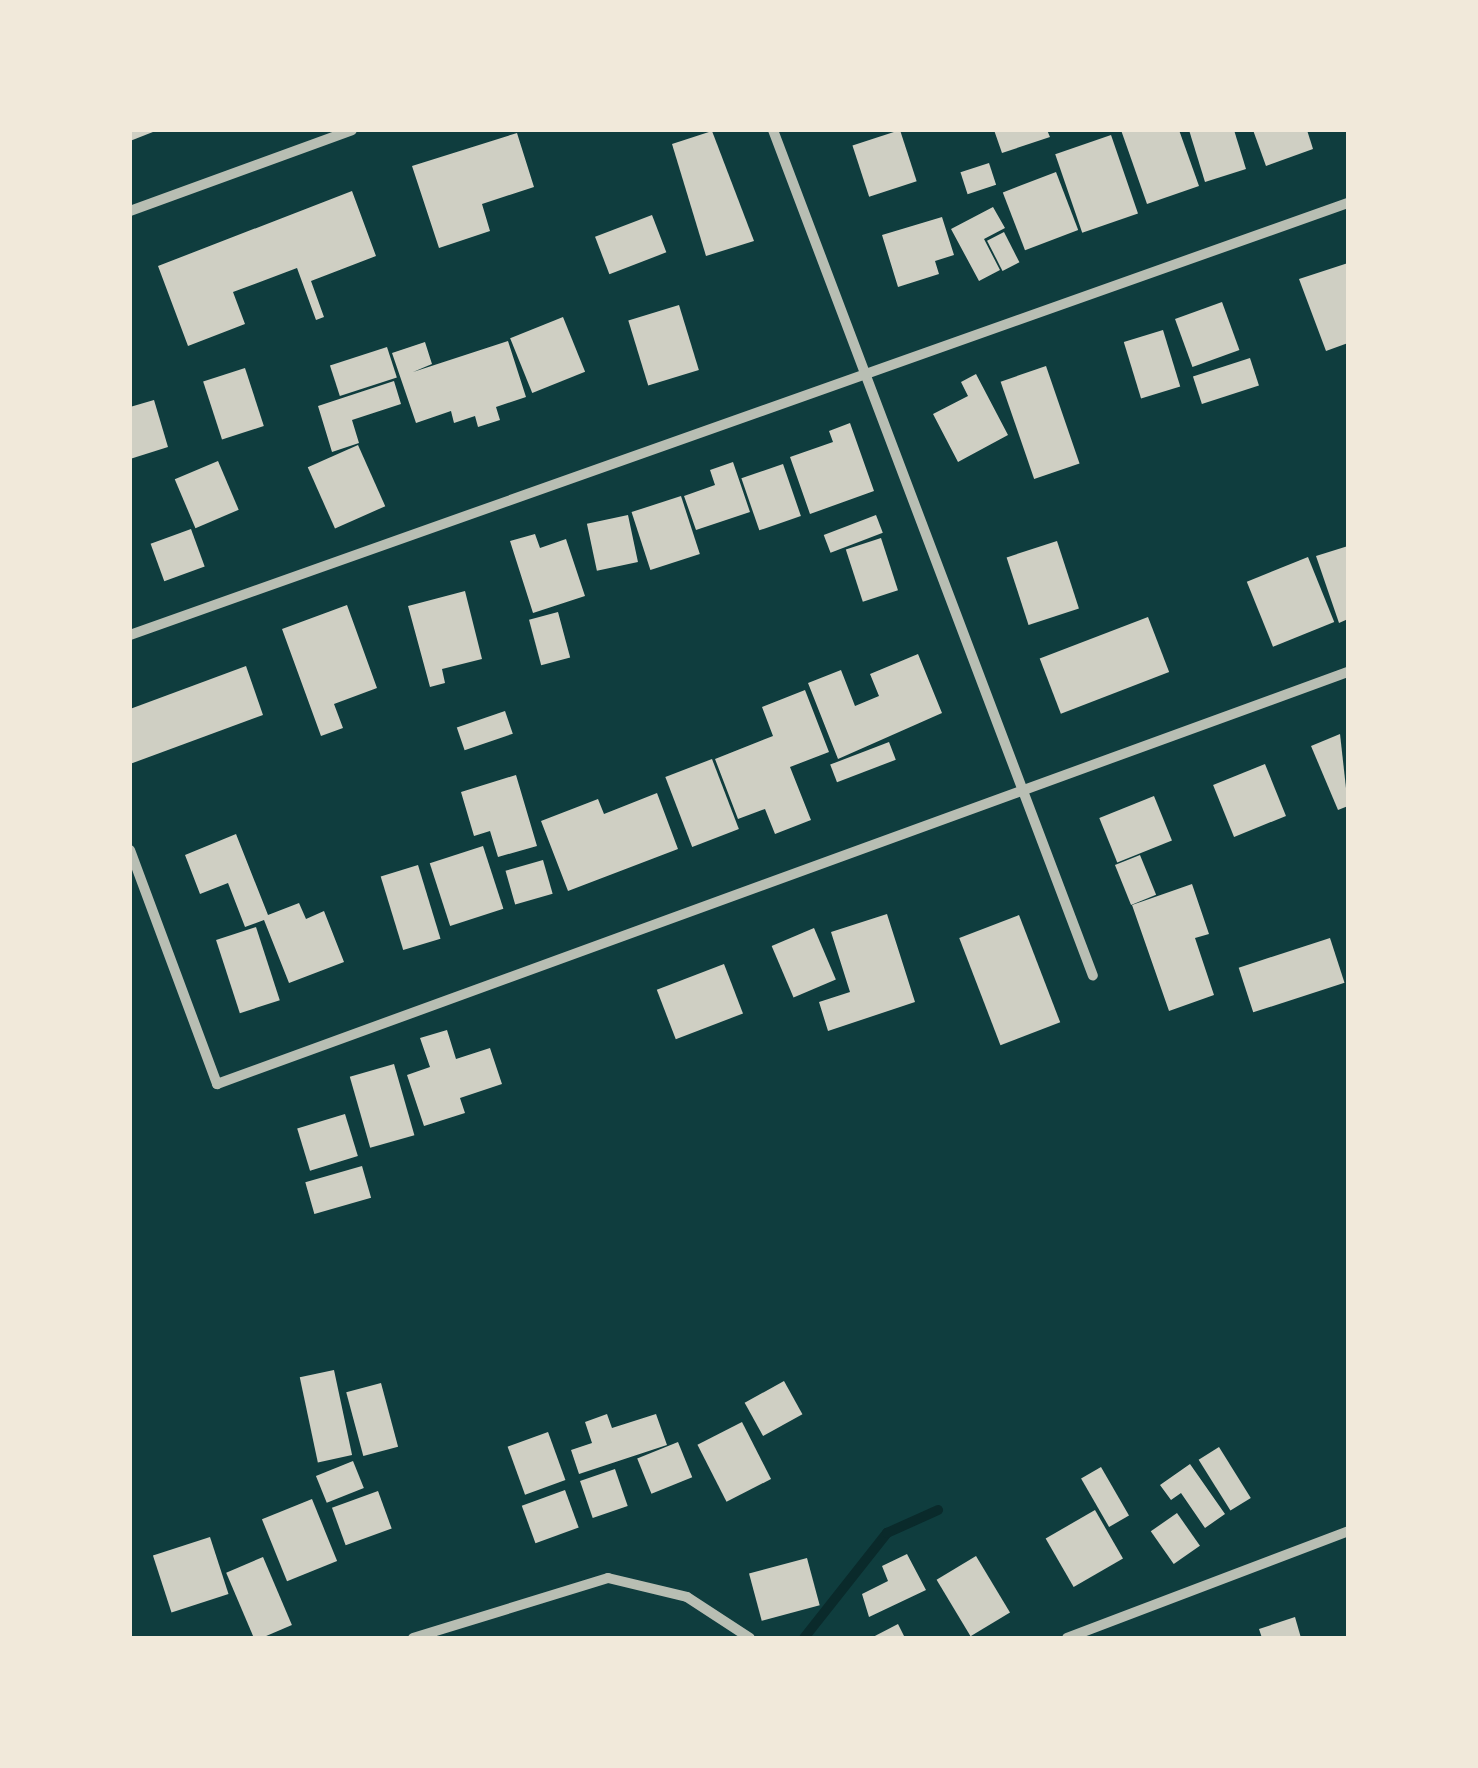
<!DOCTYPE html>
<html>
<head>
<meta charset="utf-8">
<style>
	body { margin:0 }
	#map { position:relative; width:1478px; height:1768px; overflow:hidden; background:#0f3d3e; font-family:"Golos Text",sans-serif }
	div>[style] { position:absolute }
	.stream>* { height:10px; margin:-5px; padding:0 5px; transform-origin:5px; border-radius:5px; background:#0a2a2b }
	.building>* { inset:0; background:#cfcfc3; transform-origin:0 0 }
	.minor>* { height:10px; margin:-5px; padding:0 5px; transform-origin:5px; border-radius:5px; background:#b8beb3 }
	span { translate:-50% -50%; white-space:nowrap; text-align:center; line-height:1.15; -webkit-text-stroke:10px #f1e9da; paint-order:stroke }
	.frame { position:absolute; inset:0; border:132px solid #f1e9da; pointer-events:none }
</style>
</head>
<body>
<div id="map">
	<div class="stream">
		<div style="left:804px;top:1638px;width:134px;rotate:-51.7deg"></div>
		<div style="left:887px;top:1533px;width:56px;rotate:-24.3deg"></div>
	</div>
	<div class="building">
		<div style="clip-path:polygon(130px 130px,158px 130px,130px 141px)"></div>
		<div style="left:900px;top:130px;width:54px;height:50px;rotate:72deg"></div>
		<div style="clip-path:polygon(994px 130px,1047px 130px,1050px 137px,1002px 153px)"></div>
		<div style="clip-path:polygon(1121px 130px,1179px 130px,1199px 186px,1147px 204px)"></div>
		<div style="clip-path:polygon(1189px 130px,1234px 130px,1246px 169px,1205px 182px)"></div>
		<div style="clip-path:polygon(1253px 130px,1307px 130px,1313px 149px,1266px 166px)"></div>
		<div style="clip-path:polygon(712px 131px,754px 241px,706px 256px,672px 144px)"></div>
		<div style="clip-path:polygon(517px 133px,534px 187px,482px 204px,490px 231px,439px 248px,412px 166px)"></div>
		<div style="left:1111px;top:135px;width:83px;height:59px;rotate:71deg"></div>
		<div style="left:989px;top:163px;width:23px;height:30px;rotate:72deg"></div>
		<div style="left:1056px;top:172px;width:62px;height:57px;rotate:69deg"></div>
		<div style="clip-path:polygon(352px 191px,376px 256px,311px 281px,324px 317px,316px 320px,297px 268px,233px 292px,245px 324px,188px 346px,158px 266px)"></div>
		<div style="clip-path:polygon(993px 207px,1005px 228px,984px 239px,1000px 270px,979px 281px,951px 229px)"></div>
		<div style="left:652px;top:215px;width:40px;height:61px;rotate:69deg"></div>
		<div style="clip-path:polygon(942px 217px,954px 255px,935px 261px,939px 274px,898px 287px,882px 235px)"></div>
		<div style="left:1004px;top:232px;width:34px;height:19px;rotate:63deg"></div>
		<div style="clip-path:polygon(1348px 263px,1348px 343px,1326px 351px,1299px 279px)"></div>
		<div style="left:1222px;top:302px;width:51px;height:50px;rotate:70deg"></div>
		<div style="left:679px;top:305px;width:68px;height:53px;rotate:73deg"></div>
		<div style="left:563px;top:317px;width:59px;height:57px;rotate:68deg"></div>
		<div style="left:1163px;top:330px;width:59px;height:41px;rotate:73deg"></div>
		<div style="clip-path:polygon(508px 341px,526px 397px,496px 407px,500px 420px,478px 427px,475px 416px,454px 423px,451px 411px,416px 423px,392px 353px,425px 342px,432px 364px,413px 372px)"></div>
		<div style="left:387px;top:347px;width:32px;height:60px;rotate:72deg"></div>
		<div style="left:1250px;top:358px;width:29px;height:60px;rotate:72deg"></div>
		<div style="left:1046px;top:366px;width:103px;height:48px;rotate:71deg"></div>
		<div style="left:245px;top:368px;width:61px;height:44px;rotate:72deg"></div>
		<div style="clip-path:polygon(976px 374px,1008px 435px,958px 462px,933px 414px,968px 396px,961px 382px)"></div>
		<div style="clip-path:polygon(394px 381px,401px 404px,352px 420px,359px 443px,332px 452px,318px 406px)"></div>
		<div style="clip-path:polygon(154px 400px,168px 447px,130px 459px,130px 407px)"></div>
		<div style="clip-path:polygon(850px 423px,874px 491px,810px 514px,790px 457px,833px 442px,829px 431px)"></div>
		<div style="left:358px;top:445px;width:67px;height:55px;rotate:66deg"></div>
		<div style="left:218px;top:461px;width:53px;height:47px;rotate:67deg"></div>
		<div style="clip-path:polygon(733px 462px,750px 512px,696px 530px,684px 496px,715px 485px,710px 470px)"></div>
		<div style="left:783px;top:464px;width:55px;height:44px;rotate:71deg"></div>
		<div style="left:681px;top:496px;width:61px;height:52px;rotate:72deg"></div>
		<div style="left:628px;top:515px;width:48px;height:42px;rotate:78deg"></div>
		<div style="left:876px;top:515px;width:19px;height:56px;rotate:69deg"></div>
		<div style="left:191px;top:529px;width:40px;height:43px;rotate:70deg"></div>
		<div style="clip-path:polygon(535px 534px,540px 548px,566px 539px,585px 596px,533px 613px,510px 541px)"></div>
		<div style="left:881px;top:538px;width:55px;height:37px;rotate:72deg"></div>
		<div style="left:1057px;top:541px;width:71px;height:53px;rotate:72deg"></div>
		<div style="clip-path:polygon(1348px 546px,1348px 619px,1339px 623px,1316px 556px)"></div>
		<div style="left:1308px;top:557px;width:70px;height:66px;rotate:68deg"></div>
		<div style="clip-path:polygon(465px 591px,482px 659px,442px 669px,445px 683px,430px 687px,408px 606px)"></div>
		<div style="clip-path:polygon(347px 605px,377px 688px,334px 704px,343px 728px,321px 736px,282px 629px)"></div>
		<div style="left:558px;top:612px;width:47px;height:30px;rotate:75deg"></div>
		<div style="left:1148px;top:617px;width:59px;height:116px;rotate:69deg"></div>
		<div style="clip-path:polygon(918px 654px,942px 713px,838px 759px,808px 683px,841px 670px,855px 706px,879px 696px,870px 674px)"></div>
		<div style="clip-path:polygon(246px 666px,263px 715px,130px 764px,130px 709px)"></div>
		<div style="clip-path:polygon(805px 690px,829px 752px,790px 767px,811px 820px,775px 834px,765px 809px,738px 819px,715px 759px,773px 736px,762px 707px)"></div>
		<div style="left:505px;top:711px;width:24px;height:51px;rotate:71deg"></div>
		<div style="clip-path:polygon(1340px 734px,1348px 806px,1338px 810px,1311px 746px)"></div>
		<div style="left:889px;top:742px;width:19px;height:63px;rotate:69deg"></div>
		<div style="left:712px;top:759px;width:75px;height:50px;rotate:69deg"></div>
		<div style="left:1265px;top:764px;width:56px;height:56px;rotate:68deg"></div>
		<div style="clip-path:polygon(516px 775px,537px 846px,498px 857px,490px 831px,474px 836px,461px 792px)"></div>
		<div style="clip-path:polygon(657px 793px,678px 849px,568px 891px,541px 821px,598px 799px,604px 814px)"></div>
		<div style="left:1154px;top:796px;width:48px;height:59px;rotate:68deg"></div>
		<div style="clip-path:polygon(236px 834px,268px 915px,299px 903px,306px 919px,324px 911px,344px 962px,289px 983px,264px 920px,245px 927px,228px 883px,200px 894px,185px 855px)"></div>
		<div style="left:483px;top:846px;width:66px;height:56px;rotate:72deg"></div>
		<div style="left:1140px;top:855px;width:43px;height:27px;rotate:68deg"></div>
		<div style="left:543px;top:860px;width:35px;height:39px;rotate:74deg"></div>
		<div style="left:418px;top:865px;width:77px;height:39px;rotate:73deg"></div>
		<div style="clip-path:polygon(1192px 884px,1209px 934px,1195px 938px,1214px 995px,1169px 1011px,1132px 905px)"></div>
		<div style="clip-path:polygon(887px 914px,915px 1002px,828px 1031px,819px 1002px,850px 992px,831px 932px)"></div>
		<div style="left:1019px;top:915px;width:115px;height:64px;rotate:69deg"></div>
		<div style="left:256px;top:927px;width:77px;height:42px;rotate:72deg"></div>
		<div style="left:814px;top:928px;width:56px;height:46px;rotate:67deg"></div>
		<div style="left:1330px;top:938px;width:47px;height:96px;rotate:72deg"></div>
		<div style="left:724px;top:964px;width:53px;height:72px;rotate:69deg"></div>
		<div style="clip-path:polygon(447px 1030px,456px 1059px,490px 1048px,502px 1084px,460px 1098px,465px 1113px,424px 1126px,407px 1075px,430px 1067px,420px 1038px)"></div>
		<div style="left:394px;top:1064px;width:74px;height:46px;rotate:74deg"></div>
		<div style="left:345px;top:1114px;width:44px;height:50px;rotate:73deg"></div>
		<div style="left:362px;top:1166px;width:33px;height:59px;rotate:74deg"></div>
		<div style="left:334px;top:1370px;width:87px;height:35px;rotate:78deg"></div>
		<div style="left:784px;top:1381px;width:38px;height:45px;rotate:61deg"></div>
		<div style="left:381px;top:1383px;width:66px;height:36px;rotate:75deg"></div>
		<div style="clip-path:polygon(607px 1414px,612px 1428px,656px 1414px,667px 1445px,579px 1474px,571px 1450px,592px 1443px,585px 1422px)"></div>
		<div style="left:742px;top:1422px;width:64px;height:50px;rotate:63deg"></div>
		<div style="left:548px;top:1432px;width:51px;height:43px;rotate:70deg"></div>
		<div style="left:678px;top:1442px;width:38px;height:44px;rotate:68deg"></div>
		<div style="left:1219px;top:1447px;width:60px;height:24px;rotate:58deg"></div>
		<div style="left:353px;top:1461px;width:29px;height:40px;rotate:68deg"></div>
		<div style="clip-path:polygon(1190px 1464px,1225px 1514px,1205px 1528px,1181px 1493px,1171px 1500px,1160px 1485px)"></div>
		<div style="left:1101px;top:1467px;width:56px;height:23px;rotate:60deg"></div>
		<div style="left:615px;top:1469px;width:39px;height:37px;rotate:71deg"></div>
		<div style="left:565px;top:1490px;width:40px;height:46px;rotate:70deg"></div>
		<div style="left:378px;top:1491px;width:40px;height:49px;rotate:70deg"></div>
		<div style="left:312px;top:1499px;width:67px;height:54px;rotate:68deg"></div>
		<div style="left:1095px;top:1510px;width:56px;height:57px;rotate:60deg"></div>
		<div style="left:1177px;top:1513px;width:40px;height:32px;rotate:55deg"></div>
		<div style="left:210px;top:1537px;width:60px;height:60px;rotate:72deg"></div>
		<div style="clip-path:polygon(907px 1554px,926px 1590px,869px 1617px,862px 1594px,888px 1581px,882px 1566px)"></div>
		<div style="left:976px;top:1556px;width:66px;height:46px;rotate:59deg"></div>
		<div style="left:263px;top:1557px;width:74px;height:40px;rotate:67deg"></div>
		<div style="left:807px;top:1558px;width:49px;height:60px;rotate:75deg"></div>
		<div style="clip-path:polygon(1295px 1617px,1301px 1638px,1262px 1638px,1259px 1629px)"></div>
		<div style="clip-path:polygon(898px 1624px,905px 1638px,871px 1638px)"></div>
	</div>
	<div class="minor">
		<div style="left:773px;top:130px;width:904px;rotate:69.28deg"></div>
		<div style="left:130px;top:211px;width:236px;rotate:-20deg"></div>
		<div style="left:130px;top:635px;width:1292px;rotate:-19.53deg"></div>
		<div style="left:130px;top:850px;width:250px;rotate:69.6deg"></div>
		<div style="left:217px;top:1084px;width:1204px;rotate:-20.02deg"></div>
		<div style="left:413px;top:1638px;width:204px;rotate:-17.1deg"></div>
		<div style="left:608px;top:1578px;width:81px;rotate:13.5deg"></div>
		<div style="left:687px;top:1597px;width:75px;rotate:33.1deg"></div>
		<div style="left:1067px;top:1638px;width:301px;rotate:-20.8deg"></div>
	</div>
	<div class="frame"></div>
</div>
</body>
</html>
